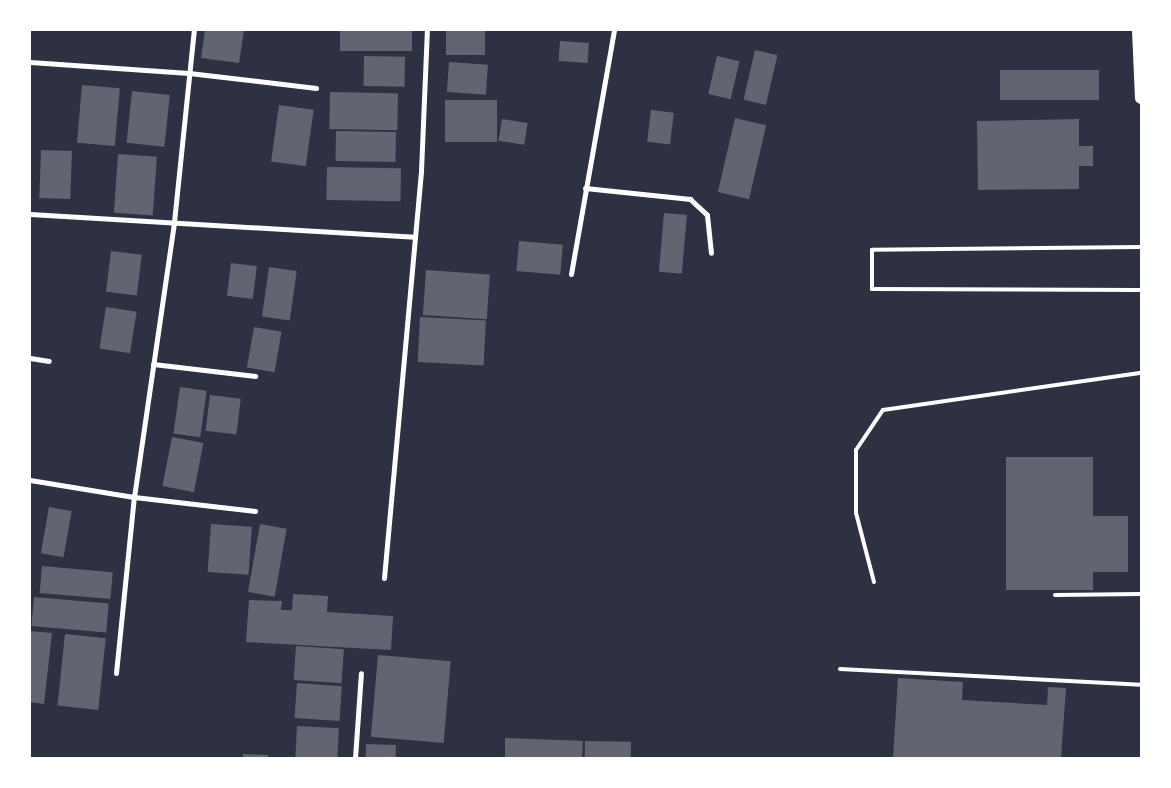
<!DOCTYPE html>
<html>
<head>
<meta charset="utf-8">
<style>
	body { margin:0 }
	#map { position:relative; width:1171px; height:788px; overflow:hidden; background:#2d3142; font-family:Montserrat,sans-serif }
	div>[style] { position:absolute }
	.building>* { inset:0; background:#626471; transform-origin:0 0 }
	.service>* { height:4px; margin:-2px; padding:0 2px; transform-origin:2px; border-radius:2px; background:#fff }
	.minor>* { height:5px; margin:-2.5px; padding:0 2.5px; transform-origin:2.5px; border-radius:2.5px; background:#fff }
	.primary>* { height:12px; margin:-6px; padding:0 6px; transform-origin:6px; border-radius:6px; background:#fff }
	span { translate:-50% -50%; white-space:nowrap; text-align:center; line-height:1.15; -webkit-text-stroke:4px #fff; paint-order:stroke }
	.frame { position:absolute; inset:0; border:31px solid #fff; pointer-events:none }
</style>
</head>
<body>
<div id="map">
	<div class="building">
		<div style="clip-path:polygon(205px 30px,244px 30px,239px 63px,201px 58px)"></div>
		<div style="left:340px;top:30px;width:72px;height:21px"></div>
		<div style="left:446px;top:30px;width:39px;height:25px"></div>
		<div style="left:560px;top:41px;width:29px;height:20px;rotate:4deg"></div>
		<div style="left:755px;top:50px;width:23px;height:51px;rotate:13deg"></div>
		<div style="left:364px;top:56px;width:41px;height:30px;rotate:1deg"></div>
		<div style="left:717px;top:56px;width:23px;height:39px;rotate:13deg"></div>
		<div style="left:449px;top:62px;width:39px;height:30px;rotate:4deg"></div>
		<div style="left:1099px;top:70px;width:30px;height:99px;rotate:90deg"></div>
		<div style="left:82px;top:85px;width:38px;height:58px;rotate:5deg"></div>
		<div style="left:132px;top:91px;width:38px;height:52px;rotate:6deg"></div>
		<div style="left:330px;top:92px;width:68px;height:37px;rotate:1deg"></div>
		<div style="left:445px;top:100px;width:52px;height:42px"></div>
		<div style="left:279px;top:105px;width:35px;height:57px;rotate:8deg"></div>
		<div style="left:651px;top:110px;width:23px;height:32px;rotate:7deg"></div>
		<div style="left:735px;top:118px;width:32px;height:76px;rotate:13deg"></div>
		<div style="left:502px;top:119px;width:26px;height:22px;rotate:9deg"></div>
		<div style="clip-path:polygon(1079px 119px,1079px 146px,1093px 146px,1093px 166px,1079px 166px,1079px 189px,978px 190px,977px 121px)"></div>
		<div style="left:336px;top:131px;width:60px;height:30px;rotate:1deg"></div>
		<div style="left:41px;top:150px;width:31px;height:48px;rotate:2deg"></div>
		<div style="left:118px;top:154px;width:39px;height:59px;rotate:4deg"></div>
		<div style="left:327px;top:167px;width:74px;height:33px;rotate:1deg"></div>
		<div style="left:664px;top:213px;width:23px;height:59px;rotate:5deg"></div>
		<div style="left:519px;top:241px;width:44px;height:30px;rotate:5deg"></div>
		<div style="left:111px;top:251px;width:31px;height:41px;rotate:7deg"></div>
		<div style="left:231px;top:263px;width:26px;height:33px;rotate:7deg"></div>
		<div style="left:269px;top:267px;width:28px;height:50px;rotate:8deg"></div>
		<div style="left:426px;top:270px;width:64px;height:45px;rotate:4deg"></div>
		<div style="left:106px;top:307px;width:31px;height:42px;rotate:9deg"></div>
		<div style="left:420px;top:317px;width:66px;height:45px;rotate:3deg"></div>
		<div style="left:254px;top:327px;width:28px;height:41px;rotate:10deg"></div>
		<div style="left:180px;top:387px;width:27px;height:47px;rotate:8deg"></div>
		<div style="left:210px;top:395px;width:31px;height:36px;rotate:7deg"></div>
		<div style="left:172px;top:437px;width:32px;height:50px;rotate:11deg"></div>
		<div style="clip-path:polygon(1006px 457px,1093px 457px,1093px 516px,1128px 516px,1128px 572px,1093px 572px,1093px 590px,1006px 590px)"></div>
		<div style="left:49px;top:507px;width:23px;height:47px;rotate:10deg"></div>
		<div style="left:211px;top:524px;width:41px;height:48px;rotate:4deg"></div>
		<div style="left:260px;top:524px;width:27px;height:69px;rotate:10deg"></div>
		<div style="left:42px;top:566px;width:71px;height:27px;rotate:5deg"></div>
		<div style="clip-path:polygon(293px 594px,328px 596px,327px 612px,393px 616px,391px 650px,246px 642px,249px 600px,282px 601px,281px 610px,292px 610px)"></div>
		<div style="left:34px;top:597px;width:75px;height:29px;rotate:5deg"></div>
		<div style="clip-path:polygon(30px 631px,52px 633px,44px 704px,30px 702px)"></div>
		<div style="left:65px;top:634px;width:41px;height:72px;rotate:6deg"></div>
		<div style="left:296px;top:646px;width:48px;height:34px;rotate:4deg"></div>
		<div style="left:378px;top:655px;width:73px;height:82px;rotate:5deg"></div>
		<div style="clip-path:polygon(898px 678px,963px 682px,962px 700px,1047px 705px,1048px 687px,1066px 688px,1061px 758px,893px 758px)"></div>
		<div style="left:297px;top:683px;width:45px;height:35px;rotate:4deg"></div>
		<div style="left:297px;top:726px;width:42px;height:32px;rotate:3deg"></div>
		<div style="clip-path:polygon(505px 738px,583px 741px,582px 758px,505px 758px)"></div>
		<div style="left:585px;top:741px;width:46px;height:17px;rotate:1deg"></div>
		<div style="left:366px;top:744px;width:30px;height:14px;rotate:2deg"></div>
		<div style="clip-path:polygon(243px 754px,268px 755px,268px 758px,243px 758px)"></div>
	</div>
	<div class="service">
		<div style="left:1141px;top:247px;width:269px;rotate:179.4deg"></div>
		<div style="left:872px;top:250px;width:39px;rotate:90deg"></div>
		<div style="left:872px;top:289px;width:269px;rotate:0.2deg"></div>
		<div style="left:874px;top:582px;width:71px;rotate:-104.6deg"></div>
		<div style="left:856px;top:513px;width:63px;rotate:-90deg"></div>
		<div style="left:856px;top:450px;width:48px;rotate:-56deg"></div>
		<div style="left:883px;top:410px;width:261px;rotate:-8.2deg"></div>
		<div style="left:1055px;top:595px;width:86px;rotate:-0.7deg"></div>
		<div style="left:840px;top:669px;width:301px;rotate:3deg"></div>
	</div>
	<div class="minor">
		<div style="left:30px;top:62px;width:159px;rotate:4deg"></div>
		<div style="left:189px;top:73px;width:128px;rotate:6.7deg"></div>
		<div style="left:585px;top:188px;width:106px;rotate:6deg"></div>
		<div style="left:690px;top:199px;width:23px;rotate:43deg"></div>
		<div style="left:707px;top:215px;width:38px;rotate:84deg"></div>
		<div style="left:30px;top:214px;width:385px;rotate:3.4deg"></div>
		<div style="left:571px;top:274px;width:248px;rotate:-80deg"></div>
		<div style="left:30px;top:358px;width:19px;rotate:9deg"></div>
		<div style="left:153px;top:364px;width:103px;rotate:6.7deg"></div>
		<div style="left:30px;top:480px;width:105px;rotate:9.3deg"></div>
		<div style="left:134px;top:497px;width:278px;rotate:-81.7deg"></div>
		<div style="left:174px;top:222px;width:193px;rotate:-84.1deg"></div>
		<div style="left:384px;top:578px;width:409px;rotate:-84.8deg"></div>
		<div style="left:421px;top:171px;width:141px;rotate:-87.6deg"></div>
		<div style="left:116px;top:673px;width:177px;rotate:-84.2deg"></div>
		<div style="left:134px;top:497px;width:122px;rotate:6.6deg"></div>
		<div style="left:355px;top:758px;width:85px;rotate:-86deg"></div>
	</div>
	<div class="primary">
		<div style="left:1138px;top:30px;width:68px;rotate:87.5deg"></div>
	</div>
	<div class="frame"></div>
</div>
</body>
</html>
